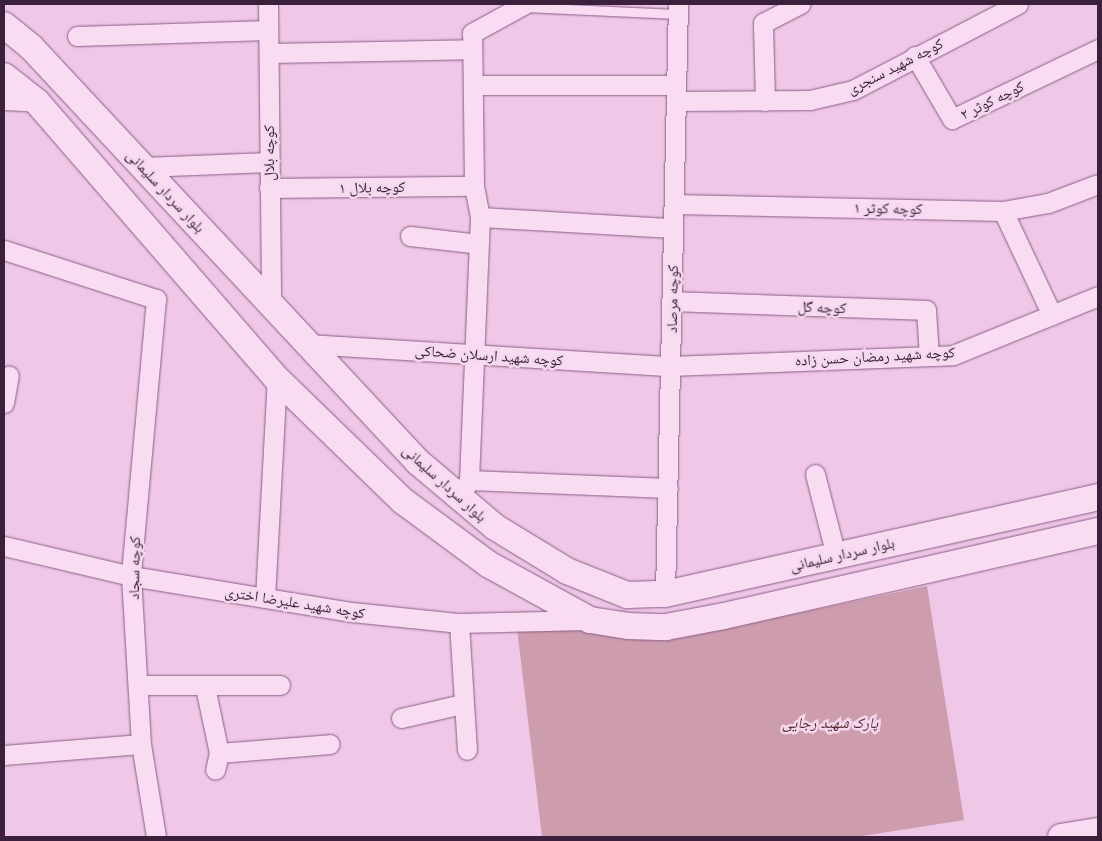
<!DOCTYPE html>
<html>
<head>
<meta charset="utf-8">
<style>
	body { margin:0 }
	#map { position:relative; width:1102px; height:841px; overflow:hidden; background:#eec8e6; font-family:Lora,"Noto Naskh Arabic",serif }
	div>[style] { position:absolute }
	.green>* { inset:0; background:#cd9cad }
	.roads { filter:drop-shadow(0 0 1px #8a5d88) drop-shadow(0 0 1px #8a5d88) }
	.service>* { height:9px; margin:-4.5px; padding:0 4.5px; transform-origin:4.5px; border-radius:4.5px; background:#f9dbf2 }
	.minor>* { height:19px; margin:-9.5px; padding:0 9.5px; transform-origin:9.5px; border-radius:9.5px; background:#f9dbf2 }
	.secondary>* { height:26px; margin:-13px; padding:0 13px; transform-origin:13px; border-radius:13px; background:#f9dbf2 }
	span { translate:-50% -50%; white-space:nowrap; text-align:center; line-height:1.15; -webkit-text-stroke:5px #f6d8ee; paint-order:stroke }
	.street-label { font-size:15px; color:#3b203b }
	.park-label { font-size:15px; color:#572732; font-style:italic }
	.frame { position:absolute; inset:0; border:5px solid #3b203b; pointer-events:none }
</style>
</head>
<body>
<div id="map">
	<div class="green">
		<div style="clip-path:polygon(927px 586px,964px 820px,856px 837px,542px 837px,515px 612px,680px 638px)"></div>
	</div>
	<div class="roads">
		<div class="service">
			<div style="left:523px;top:7px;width:155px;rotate:2.6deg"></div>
		</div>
		<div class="minor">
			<div style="left:268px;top:4px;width:298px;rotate:89.4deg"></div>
			<div style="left:77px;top:36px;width:191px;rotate:-1.8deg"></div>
			<div style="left:270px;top:53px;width:201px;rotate:-1.1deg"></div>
			<div style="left:915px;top:56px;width:73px;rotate:59.6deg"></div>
			<div style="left:952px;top:119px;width:162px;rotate:-25.6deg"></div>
			<div style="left:473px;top:85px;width:203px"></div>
			<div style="left:4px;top:100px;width:33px;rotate:3deg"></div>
			<div style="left:676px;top:101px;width:134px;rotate:-0.4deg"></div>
			<div style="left:810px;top:100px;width:44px;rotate:-13.1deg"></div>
			<div style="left:853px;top:90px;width:186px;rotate:-27.5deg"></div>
			<div style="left:765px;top:101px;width:78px;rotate:-91.5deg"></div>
			<div style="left:763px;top:23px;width:42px;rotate:-27.2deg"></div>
			<div style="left:143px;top:167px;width:126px;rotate:-2.3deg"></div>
			<div style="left:269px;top:188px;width:205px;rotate:-0.6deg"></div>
			<div style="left:674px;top:204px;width:329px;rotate:1.2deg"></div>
			<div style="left:1003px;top:211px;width:46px;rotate:-10.1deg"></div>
			<div style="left:1048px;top:203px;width:53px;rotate:-20.8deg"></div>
			<div style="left:1003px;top:211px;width:115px;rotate:64.8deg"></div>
			<div style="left:480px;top:217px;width:193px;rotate:3.3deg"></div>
			<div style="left:410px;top:236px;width:69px;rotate:6.6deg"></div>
			<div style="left:4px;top:250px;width:160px;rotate:17.9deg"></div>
			<div style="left:156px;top:299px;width:278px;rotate:95.2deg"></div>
			<div style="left:131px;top:576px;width:168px;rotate:86.6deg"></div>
			<div style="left:141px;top:744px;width:94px;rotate:80.8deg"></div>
			<div style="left:672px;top:301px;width:254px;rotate:2deg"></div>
			<div style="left:926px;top:310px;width:46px;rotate:86.3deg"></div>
			<div style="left:307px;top:344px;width:364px;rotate:3.5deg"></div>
			<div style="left:670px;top:366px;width:283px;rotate:-2.2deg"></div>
			<div style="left:953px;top:355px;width:157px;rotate:-22.1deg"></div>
			<div style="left:4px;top:403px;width:28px;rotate:-80deg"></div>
			<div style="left:815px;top:474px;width:85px;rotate:75.6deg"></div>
			<div style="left:469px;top:480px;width:199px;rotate:2.3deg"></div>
			<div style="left:459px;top:499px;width:21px;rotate:-62deg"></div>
			<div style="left:469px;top:480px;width:263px;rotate:-87.6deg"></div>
			<div style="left:480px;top:217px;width:32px;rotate:-101deg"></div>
			<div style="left:474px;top:186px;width:153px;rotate:-90.7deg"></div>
			<div style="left:472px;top:33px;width:60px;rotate:-28.7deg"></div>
			<div style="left:4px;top:546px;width:130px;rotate:13.3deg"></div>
			<div style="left:131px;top:576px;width:224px;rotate:9.3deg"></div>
			<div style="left:352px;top:612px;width:108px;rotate:5.9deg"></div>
			<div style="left:459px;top:623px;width:129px;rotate:-1.3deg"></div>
			<div style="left:665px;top:594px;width:590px;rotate:-88.74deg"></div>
			<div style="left:265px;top:598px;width:219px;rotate:-86.9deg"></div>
			<div style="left:459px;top:623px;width:127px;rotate:86.4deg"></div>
			<div style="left:139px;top:685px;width:141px"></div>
			<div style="left:205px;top:687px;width:67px;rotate:78deg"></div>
			<div style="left:219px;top:753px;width:17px;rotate:103deg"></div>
			<div style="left:401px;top:718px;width:63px;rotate:-12.9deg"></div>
			<div style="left:219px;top:753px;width:111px;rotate:-4.6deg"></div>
			<div style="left:4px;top:755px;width:137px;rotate:-4.6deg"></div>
		</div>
		<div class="secondary">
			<div style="left:4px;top:25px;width:35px;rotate:39deg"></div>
			<div style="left:31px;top:47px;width:567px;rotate:47deg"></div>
			<div style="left:418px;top:462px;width:101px;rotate:40.2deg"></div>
			<div style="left:495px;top:527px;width:84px;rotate:31.4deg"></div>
			<div style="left:567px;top:571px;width:65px;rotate:21.8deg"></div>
			<div style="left:627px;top:595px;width:38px;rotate:-2deg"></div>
			<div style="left:665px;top:594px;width:444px;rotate:-12.6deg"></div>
			<div style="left:4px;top:76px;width:42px;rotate:38.2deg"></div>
			<div style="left:37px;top:102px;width:367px;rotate:49.1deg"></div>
			<div style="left:277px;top:379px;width:175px;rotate:44.1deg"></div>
			<div style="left:403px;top:501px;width:106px;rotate:36.5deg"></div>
			<div style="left:488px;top:564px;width:116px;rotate:28.8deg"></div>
			<div style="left:590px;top:620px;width:38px;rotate:9deg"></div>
			<div style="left:628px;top:626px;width:38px;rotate:2deg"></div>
			<div style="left:666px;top:627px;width:59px;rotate:-10.7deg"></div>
			<div style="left:724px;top:616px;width:384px;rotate:-12.8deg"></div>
			<div style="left:1061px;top:837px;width:37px;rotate:-9deg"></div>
		</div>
	</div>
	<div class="street-label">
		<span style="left:895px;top:66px;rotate:-27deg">کوچه شهید سنجری</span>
		<span style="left:992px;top:100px;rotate:-26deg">کوچه کوثر ۲</span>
		<span style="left:269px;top:153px;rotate:-90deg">کوچه بلال</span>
		<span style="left:372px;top:187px;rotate:-1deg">کوچه بلال ۱</span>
		<span style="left:166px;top:191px;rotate:47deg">بلوار سردار سلیمانی</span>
		<span style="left:888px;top:208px;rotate:1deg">کوچه کوثر ۱</span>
		<span style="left:672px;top:299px;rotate:-89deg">کوچه مرصاد</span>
		<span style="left:822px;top:307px;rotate:2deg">کوچه گل</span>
		<span style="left:489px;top:355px;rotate:4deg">کوچه شهید ارسلان ضحاکی</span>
		<span style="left:875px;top:356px;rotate:-3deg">کوچه شهید رمضان حسن زاده</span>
		<span style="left:445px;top:483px;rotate:42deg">بلوار سردار سلیمانی</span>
		<span style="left:842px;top:554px;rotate:-13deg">بلوار سردار سلیمانی</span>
		<span style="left:134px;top:568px;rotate:-89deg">کوچه سجاد</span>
		<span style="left:295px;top:602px;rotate:9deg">کوچه شهید علیرضا اختری</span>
	</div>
	<div class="park-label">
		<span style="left:830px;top:723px">پارک شهید رجایی</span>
	</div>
	<div class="frame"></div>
</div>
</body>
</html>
